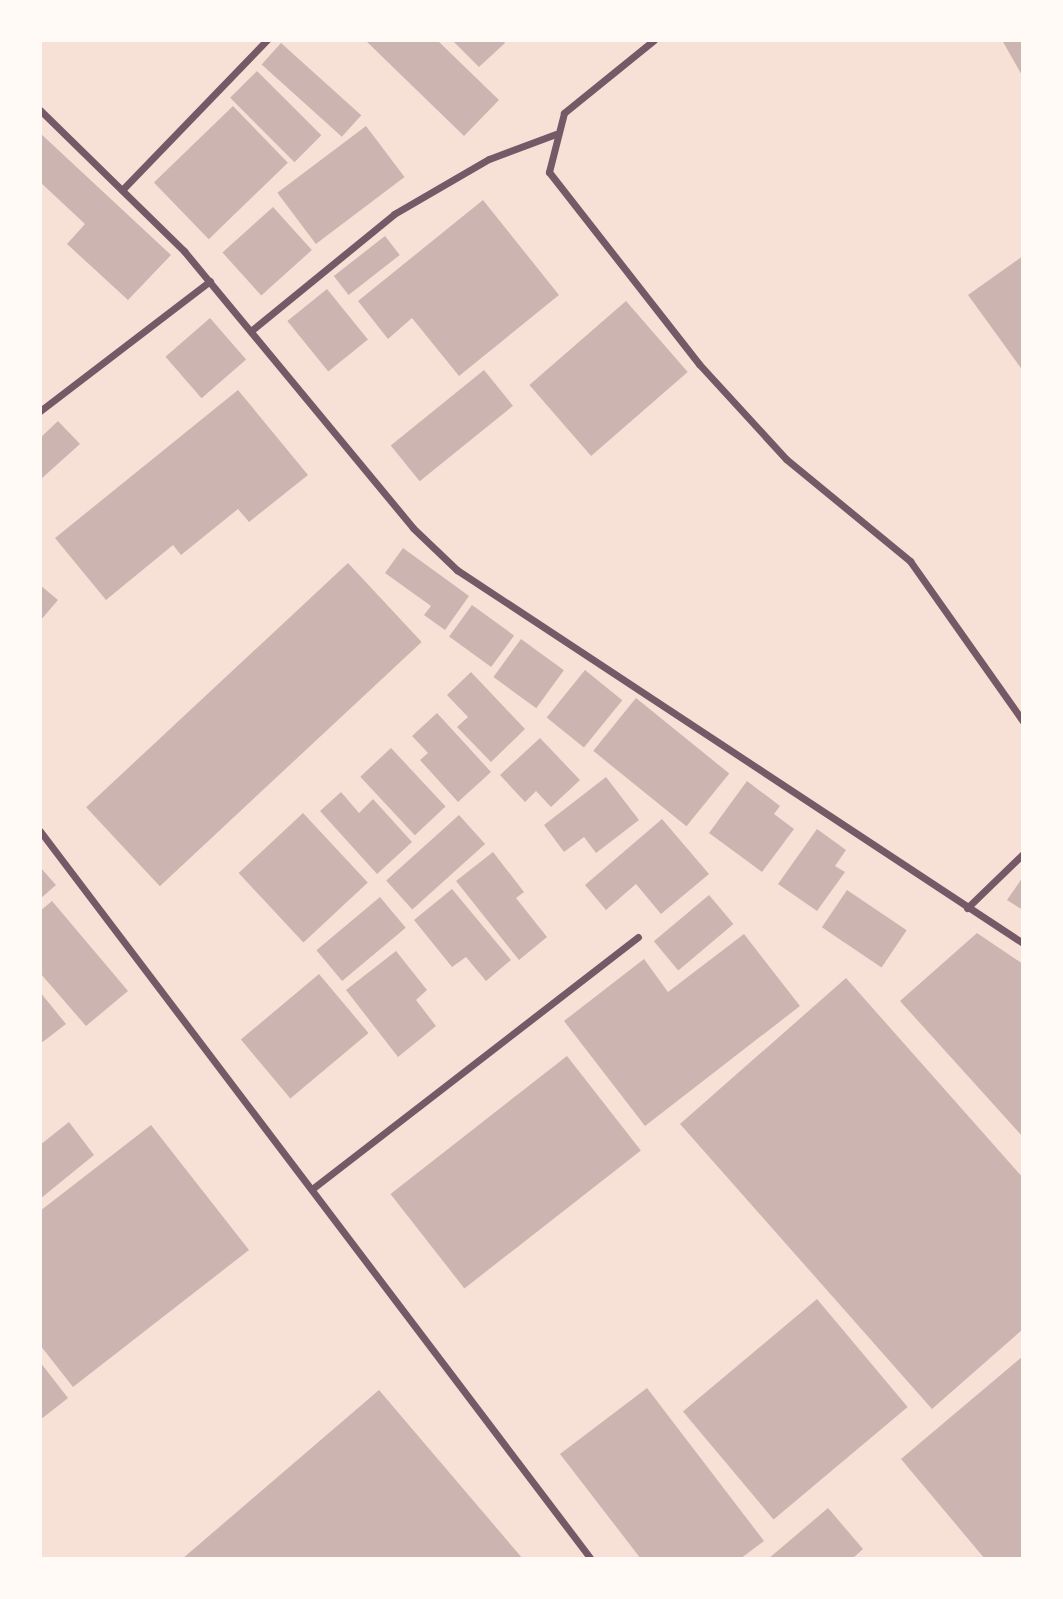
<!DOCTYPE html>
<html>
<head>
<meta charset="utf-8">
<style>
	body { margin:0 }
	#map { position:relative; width:1063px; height:1599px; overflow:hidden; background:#f7e1d7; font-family:"Asap Condensed",sans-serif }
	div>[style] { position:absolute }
	.building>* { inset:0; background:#ccb4b1; transform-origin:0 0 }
	.minor>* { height:7px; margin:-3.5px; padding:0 3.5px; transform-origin:3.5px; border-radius:3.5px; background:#755966 }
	span { translate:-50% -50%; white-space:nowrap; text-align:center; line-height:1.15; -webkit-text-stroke:7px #fffaf5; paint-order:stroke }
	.frame { position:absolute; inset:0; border:42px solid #fffaf5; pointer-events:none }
</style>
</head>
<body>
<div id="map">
	<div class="building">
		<div style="clip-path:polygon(365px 40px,437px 40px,499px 100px,464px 136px)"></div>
		<div style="clip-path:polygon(452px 40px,502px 40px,505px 43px,479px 67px)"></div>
		<div style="clip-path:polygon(1002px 40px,1023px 40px,1023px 77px)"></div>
		<div style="left:281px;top:43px;width:108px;height:29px;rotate:42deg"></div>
		<div style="left:257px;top:71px;width:91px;height:38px;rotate:45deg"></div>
		<div style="left:233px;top:106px;width:79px;height:110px;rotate:46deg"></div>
		<div style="left:366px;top:126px;width:64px;height:111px;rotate:53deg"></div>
		<div style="clip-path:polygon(40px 133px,171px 255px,128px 300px,67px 244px,85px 224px,40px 182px)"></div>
		<div style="clip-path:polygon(483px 200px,559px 295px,459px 376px,412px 318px,388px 339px,358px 301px)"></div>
		<div style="left:273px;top:207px;width:58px;height:68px;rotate:48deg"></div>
		<div style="left:385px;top:236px;width:24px;height:65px;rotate:52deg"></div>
		<div style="clip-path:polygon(1023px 256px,1023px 371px,968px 295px)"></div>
		<div style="left:327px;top:289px;width:65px;height:51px;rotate:51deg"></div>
		<div style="left:626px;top:301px;width:94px;height:128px;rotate:49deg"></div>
		<div style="left:210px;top:318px;width:55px;height:59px;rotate:49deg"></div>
		<div style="left:484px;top:370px;width:46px;height:120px;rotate:51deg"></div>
		<div style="clip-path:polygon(238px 390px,308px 475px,249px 522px,238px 509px,181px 555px,173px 545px,106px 600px,55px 538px)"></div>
		<div style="clip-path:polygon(58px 421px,80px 444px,41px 479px,40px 438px)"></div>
		<div style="clip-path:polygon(403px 548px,469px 596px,445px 630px,424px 615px,431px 606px,385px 573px)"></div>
		<div style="left:348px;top:563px;width:108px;height:358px;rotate:47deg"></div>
		<div style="clip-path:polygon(40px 585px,58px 600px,40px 621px)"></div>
		<div style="left:472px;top:605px;width:52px;height:39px;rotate:36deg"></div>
		<div style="left:521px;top:639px;width:53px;height:47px;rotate:36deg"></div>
		<div style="left:585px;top:670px;width:48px;height:61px;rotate:39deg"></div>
		<div style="clip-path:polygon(471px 672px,525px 729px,491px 762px,457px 727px,468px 717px,447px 695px)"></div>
		<div style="left:636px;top:698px;width:120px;height:68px;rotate:39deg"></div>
		<div style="clip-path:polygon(437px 713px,491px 772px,458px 802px,420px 760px,428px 753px,412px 736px)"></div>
		<div style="clip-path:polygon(540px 738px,580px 780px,551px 807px,536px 791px,525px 802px,500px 775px)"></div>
		<div style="left:391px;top:748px;width:80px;height:42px;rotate:47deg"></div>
		<div style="clip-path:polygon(606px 777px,639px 820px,596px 853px,584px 837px,564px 852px,544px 825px)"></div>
		<div style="clip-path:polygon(747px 781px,780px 806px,774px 814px,794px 829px,762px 872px,709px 833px)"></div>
		<div style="clip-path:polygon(341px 792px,359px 813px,373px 799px,412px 842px,377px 874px,320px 811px)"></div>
		<div style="left:303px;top:813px;width:95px;height:88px;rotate:47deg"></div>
		<div style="left:459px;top:815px;width:39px;height:98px;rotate:48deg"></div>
		<div style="clip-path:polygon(662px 819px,709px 874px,661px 914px,636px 884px,606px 910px,585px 885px)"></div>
		<div style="clip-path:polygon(817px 829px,846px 850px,835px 866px,845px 872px,817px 911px,778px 884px)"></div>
		<div style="clip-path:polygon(493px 852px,524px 892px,516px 898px,547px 937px,519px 960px,456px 881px)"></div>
		<div style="clip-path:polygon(40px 867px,56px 885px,40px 899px)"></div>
		<div style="clip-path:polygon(1023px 877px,1023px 910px,1007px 900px)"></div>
		<div style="clip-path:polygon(452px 889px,511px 960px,486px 981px,466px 957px,452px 967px,414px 920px)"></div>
		<div style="left:847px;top:890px;width:72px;height:45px;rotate:34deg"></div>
		<div style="left:709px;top:895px;width:38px;height:72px;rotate:50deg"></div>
		<div style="left:380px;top:897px;width:40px;height:83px;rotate:50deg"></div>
		<div style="clip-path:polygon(52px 901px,128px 991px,86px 1026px,40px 973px,40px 911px)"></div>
		<div style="clip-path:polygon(977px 933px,1023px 964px,1023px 1137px,900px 1001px)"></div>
		<div style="clip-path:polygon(744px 934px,800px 1006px,645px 1126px,564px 1021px,644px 959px,668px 992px)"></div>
		<div style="clip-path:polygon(396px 951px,427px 990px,416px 1000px,436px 1026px,398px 1057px,346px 990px)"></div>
		<div style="left:319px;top:974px;width:77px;height:102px;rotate:50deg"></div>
		<div style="clip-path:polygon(846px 978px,1023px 1178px,1023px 1329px,932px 1409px,680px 1124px)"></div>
		<div style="clip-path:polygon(40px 992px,66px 1024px,40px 1044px)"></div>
		<div style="left:567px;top:1056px;width:120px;height:224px;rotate:52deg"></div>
		<div style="clip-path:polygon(69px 1122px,94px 1155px,40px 1199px,40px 1145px)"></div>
		<div style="clip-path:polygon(151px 1125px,249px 1250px,73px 1387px,40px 1345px,40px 1211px)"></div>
		<div style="left:817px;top:1299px;width:141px;height:175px;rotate:50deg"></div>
		<div style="clip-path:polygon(1023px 1356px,1023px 1559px,985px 1559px,901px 1459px)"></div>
		<div style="clip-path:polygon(40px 1362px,68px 1398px,40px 1420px)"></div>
		<div style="clip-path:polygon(647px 1388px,764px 1541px,740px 1559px,641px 1559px,560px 1454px)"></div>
		<div style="clip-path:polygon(379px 1390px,523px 1559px,182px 1559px)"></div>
		<div style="clip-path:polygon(828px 1508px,863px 1549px,852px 1559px,768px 1559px)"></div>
	</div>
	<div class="minor">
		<div style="left:654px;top:40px;width:116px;rotate:141deg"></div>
		<div style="left:564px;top:113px;width:61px;rotate:104.3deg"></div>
		<div style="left:549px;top:172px;width:244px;rotate:52deg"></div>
		<div style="left:699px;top:364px;width:129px;rotate:47.5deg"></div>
		<div style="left:786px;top:459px;width:161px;rotate:39.4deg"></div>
		<div style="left:910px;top:561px;width:196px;rotate:54.8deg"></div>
		<div style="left:40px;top:110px;width:202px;rotate:44.4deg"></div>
		<div style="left:184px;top:251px;width:359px;rotate:50.4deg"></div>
		<div style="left:413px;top:528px;width:61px;rotate:43.7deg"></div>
		<div style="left:457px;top:570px;width:678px;rotate:33.39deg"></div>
		<div style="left:122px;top:190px;width:209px;rotate:-46deg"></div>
		<div style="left:252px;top:330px;width:183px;rotate:-39.2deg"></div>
		<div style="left:394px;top:214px;width:110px;rotate:-30.1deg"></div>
		<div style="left:489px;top:159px;width:72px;rotate:-20.5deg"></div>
		<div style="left:40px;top:411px;width:214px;rotate:-37.4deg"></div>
		<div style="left:40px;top:831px;width:913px;rotate:52.88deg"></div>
		<div style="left:967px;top:908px;width:78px;rotate:-44deg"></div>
		<div style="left:312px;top:1189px;width:412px;rotate:-37.7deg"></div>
	</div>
	<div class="frame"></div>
</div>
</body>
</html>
